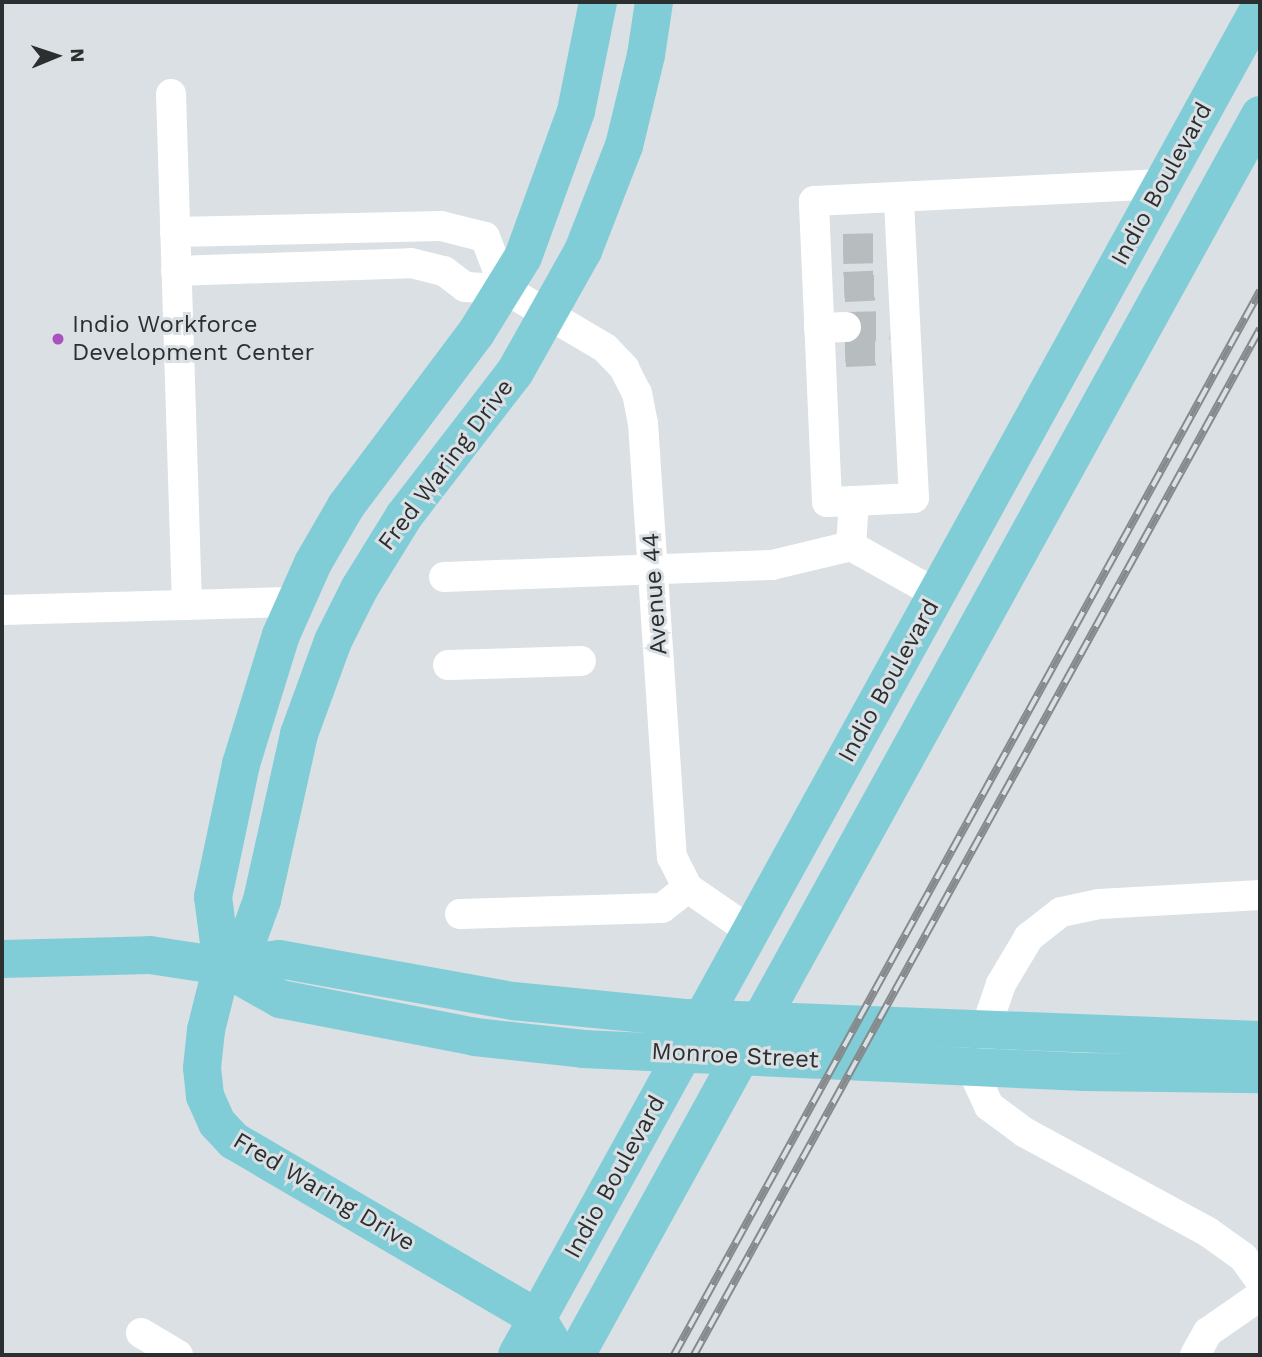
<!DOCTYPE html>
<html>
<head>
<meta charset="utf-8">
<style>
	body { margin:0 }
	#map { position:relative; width:1262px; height:1357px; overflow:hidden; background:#dae0e3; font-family:"Work Sans",sans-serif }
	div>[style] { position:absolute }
	.minor-tunnel>* { height:30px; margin-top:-15px; transform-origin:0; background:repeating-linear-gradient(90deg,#b7bdbf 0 30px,transparent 0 45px) }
	.minor>* { height:30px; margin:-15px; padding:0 15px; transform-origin:15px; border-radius:15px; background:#fff }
	.major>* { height:38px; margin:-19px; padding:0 19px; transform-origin:19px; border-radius:19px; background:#81cdd7 }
	.rail>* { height:8px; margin-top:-4px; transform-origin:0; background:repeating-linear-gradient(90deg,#dae0e3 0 16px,#868a8c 0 32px); box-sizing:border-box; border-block:2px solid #868a8c }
	.dots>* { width:19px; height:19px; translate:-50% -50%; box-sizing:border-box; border:4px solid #dae0e3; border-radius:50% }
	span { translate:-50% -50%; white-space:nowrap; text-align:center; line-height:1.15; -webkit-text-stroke:6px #dae0e3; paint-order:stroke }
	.street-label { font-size:24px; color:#2c2f30 }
	.poi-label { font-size:24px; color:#2c2f30 }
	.left { translate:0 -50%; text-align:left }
	.frame { position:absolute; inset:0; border:4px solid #2c2f30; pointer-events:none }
	.north { position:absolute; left:21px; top:21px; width:70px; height:70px; -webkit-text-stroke:5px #dae0e3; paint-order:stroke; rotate:88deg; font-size:19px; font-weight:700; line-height:28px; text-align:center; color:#2c2f30 }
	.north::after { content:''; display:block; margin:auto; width:24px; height:32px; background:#2c2f30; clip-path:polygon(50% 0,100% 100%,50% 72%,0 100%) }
</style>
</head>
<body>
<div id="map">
	<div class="minor-tunnel">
		<div style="left:843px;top:249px;width:42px;rotate:-1.4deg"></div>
		<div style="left:844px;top:287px;width:44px;rotate:-2.6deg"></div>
		<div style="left:846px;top:327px;width:43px;rotate:-1.3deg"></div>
		<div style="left:845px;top:352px;width:45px;rotate:-2.5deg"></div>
	</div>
	<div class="minor">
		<div style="left:171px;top:94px;width:511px;rotate:88.21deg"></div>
		<div style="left:175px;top:232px;width:266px;rotate:-1.3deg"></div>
		<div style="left:441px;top:226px;width:45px;rotate:14deg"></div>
		<div style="left:485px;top:237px;width:56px;rotate:69deg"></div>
		<div style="left:176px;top:271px;width:235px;rotate:-1.9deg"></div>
		<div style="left:411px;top:263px;width:34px;rotate:14deg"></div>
		<div style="left:444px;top:271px;width:26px;rotate:37deg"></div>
		<div style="left:465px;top:287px;width:40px;rotate:2.9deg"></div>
		<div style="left:505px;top:289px;width:116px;rotate:30.5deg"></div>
		<div style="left:605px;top:348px;width:28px;rotate:46deg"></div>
		<div style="left:624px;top:368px;width:28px;rotate:63deg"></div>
		<div style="left:637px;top:393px;width:31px;rotate:79deg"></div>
		<div style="left:643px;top:423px;width:435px;rotate:86.2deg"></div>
		<div style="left:672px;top:857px;width:35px;rotate:63deg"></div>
		<div style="left:688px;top:888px;width:75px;rotate:34.7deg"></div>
		<div style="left:819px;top:328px;width:27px;rotate:-2deg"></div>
		<div style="left:854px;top:501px;width:60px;rotate:-2.9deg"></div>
		<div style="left:914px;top:498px;width:301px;rotate:-92.9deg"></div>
		<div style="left:851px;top:546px;width:45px;rotate:-86.2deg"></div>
		<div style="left:854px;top:501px;width:27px;rotate:178deg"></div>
		<div style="left:827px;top:502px;width:301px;rotate:-92.5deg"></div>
		<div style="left:814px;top:201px;width:349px;rotate:-2.8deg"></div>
		<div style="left:444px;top:577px;width:328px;rotate:-2.1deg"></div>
		<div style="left:772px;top:565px;width:81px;rotate:-13.5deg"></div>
		<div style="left:851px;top:546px;width:98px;rotate:29.2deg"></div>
		<div style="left:2px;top:610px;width:293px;rotate:-1.6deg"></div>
		<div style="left:448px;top:665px;width:133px;rotate:-1.7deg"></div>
		<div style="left:1260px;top:895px;width:161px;rotate:176.8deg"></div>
		<div style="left:1099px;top:904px;width:39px;rotate:168deg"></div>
		<div style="left:1061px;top:912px;width:41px;rotate:142deg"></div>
		<div style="left:1029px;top:937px;width:55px;rotate:120.8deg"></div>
		<div style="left:1001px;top:984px;width:71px;rotate:108.9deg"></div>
		<div style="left:978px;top:1051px;width:27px;rotate:94deg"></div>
		<div style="left:976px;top:1078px;width:31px;rotate:65deg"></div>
		<div style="left:989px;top:1106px;width:44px;rotate:36.6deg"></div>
		<div style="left:1024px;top:1132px;width:209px;rotate:28.5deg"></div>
		<div style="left:1208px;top:1232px;width:43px;rotate:35.5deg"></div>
		<div style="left:1243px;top:1257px;width:29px;rotate:54deg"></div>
		<div style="left:460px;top:914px;width:202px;rotate:-1.7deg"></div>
		<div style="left:662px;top:908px;width:33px;rotate:-38deg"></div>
		<div style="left:141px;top:1333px;width:43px;rotate:30.7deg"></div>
		<div style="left:1195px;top:1355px;width:26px;rotate:-61deg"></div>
		<div style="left:1208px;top:1332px;width:63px;rotate:-34.7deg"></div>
	</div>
	<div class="major">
		<div style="left:2px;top:959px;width:148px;rotate:-1.5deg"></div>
		<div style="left:150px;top:955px;width:73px;rotate:8.7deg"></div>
		<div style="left:222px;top:966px;width:57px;rotate:-7deg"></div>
		<div style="left:279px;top:959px;width:238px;rotate:10.2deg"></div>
		<div style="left:513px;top:1001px;width:175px;rotate:5.6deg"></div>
		<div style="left:687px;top:1018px;width:573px;rotate:2.2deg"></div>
		<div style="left:222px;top:966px;width:40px;rotate:-48deg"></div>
		<div style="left:249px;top:936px;width:38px;rotate:-70deg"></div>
		<div style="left:262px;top:900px;width:170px;rotate:-77.4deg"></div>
		<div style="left:299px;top:734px;width:99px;rotate:-69.9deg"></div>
		<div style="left:333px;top:641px;width:58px;rotate:-63.4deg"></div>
		<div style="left:359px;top:589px;width:86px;rotate:-58.3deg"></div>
		<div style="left:404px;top:516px;width:182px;rotate:-52.4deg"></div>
		<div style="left:515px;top:372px;width:139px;rotate:-60.7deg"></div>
		<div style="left:583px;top:251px;width:113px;rotate:-68.7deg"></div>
		<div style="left:624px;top:146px;width:94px;rotate:-76.4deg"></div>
		<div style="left:646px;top:55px;width:54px;rotate:-81.4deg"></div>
		<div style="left:222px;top:966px;width:67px;rotate:29.6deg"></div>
		<div style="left:280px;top:999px;width:199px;rotate:11deg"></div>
		<div style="left:475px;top:1037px;width:109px;rotate:6.3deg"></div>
		<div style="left:583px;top:1049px;width:502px;rotate:2.63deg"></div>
		<div style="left:1084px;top:1072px;width:176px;rotate:0.7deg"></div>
		<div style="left:517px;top:1355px;width:1539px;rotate:-61.14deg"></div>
		<div style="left:551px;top:1355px;width:17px;rotate:-97deg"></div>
		<div style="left:549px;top:1338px;width:23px;rotate:-121deg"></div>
		<div style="left:537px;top:1318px;width:351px;rotate:-149.7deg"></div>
		<div style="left:234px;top:1141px;width:25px;rotate:-133deg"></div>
		<div style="left:217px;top:1123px;width:30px;rotate:-114deg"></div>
		<div style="left:205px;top:1096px;width:28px;rotate:-96deg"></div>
		<div style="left:202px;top:1068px;width:38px;rotate:-84deg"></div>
		<div style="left:206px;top:1030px;width:66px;rotate:-76deg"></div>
		<div style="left:222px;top:966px;width:70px;rotate:-97.4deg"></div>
		<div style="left:213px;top:897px;width:136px;rotate:-78.1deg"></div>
		<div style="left:241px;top:764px;width:135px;rotate:-72.8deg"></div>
		<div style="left:281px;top:635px;width:79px;rotate:-66deg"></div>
		<div style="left:313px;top:563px;width:66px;rotate:-59.9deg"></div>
		<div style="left:346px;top:506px;width:216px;rotate:-53.1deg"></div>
		<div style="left:476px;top:333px;width:89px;rotate:-58.3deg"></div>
		<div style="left:523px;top:257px;width:155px;rotate:-70deg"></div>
		<div style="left:576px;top:111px;width:111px;rotate:-78.6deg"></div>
		<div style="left:576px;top:1355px;width:1416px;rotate:-61.12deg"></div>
	</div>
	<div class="rail">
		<div style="left:674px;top:1355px;width:1215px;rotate:-61.16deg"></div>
		<div style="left:694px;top:1355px;width:1172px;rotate:-61.12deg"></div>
	</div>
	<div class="dots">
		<div style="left:58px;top:339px;background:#a952bf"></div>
	</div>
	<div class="street-label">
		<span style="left:1162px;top:184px;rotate:-61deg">Indio Boulevard</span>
		<span style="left:446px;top:465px;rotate:-53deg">Fred Waring Drive</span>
		<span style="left:655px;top:594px;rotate:-94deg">Avenue 44</span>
		<span style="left:889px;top:681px;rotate:-61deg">Indio Boulevard</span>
		<span style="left:735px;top:1056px;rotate:3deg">Monroe Street</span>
		<span style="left:615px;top:1177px;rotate:-61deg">Indio Boulevard</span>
		<span style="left:324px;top:1192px;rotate:31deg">Fred Waring Drive</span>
	</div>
	<div class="poi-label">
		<span class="left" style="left:72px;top:339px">Indio Workforce<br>Development Center</span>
	</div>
	<div class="frame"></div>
	<div class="north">N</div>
</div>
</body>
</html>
